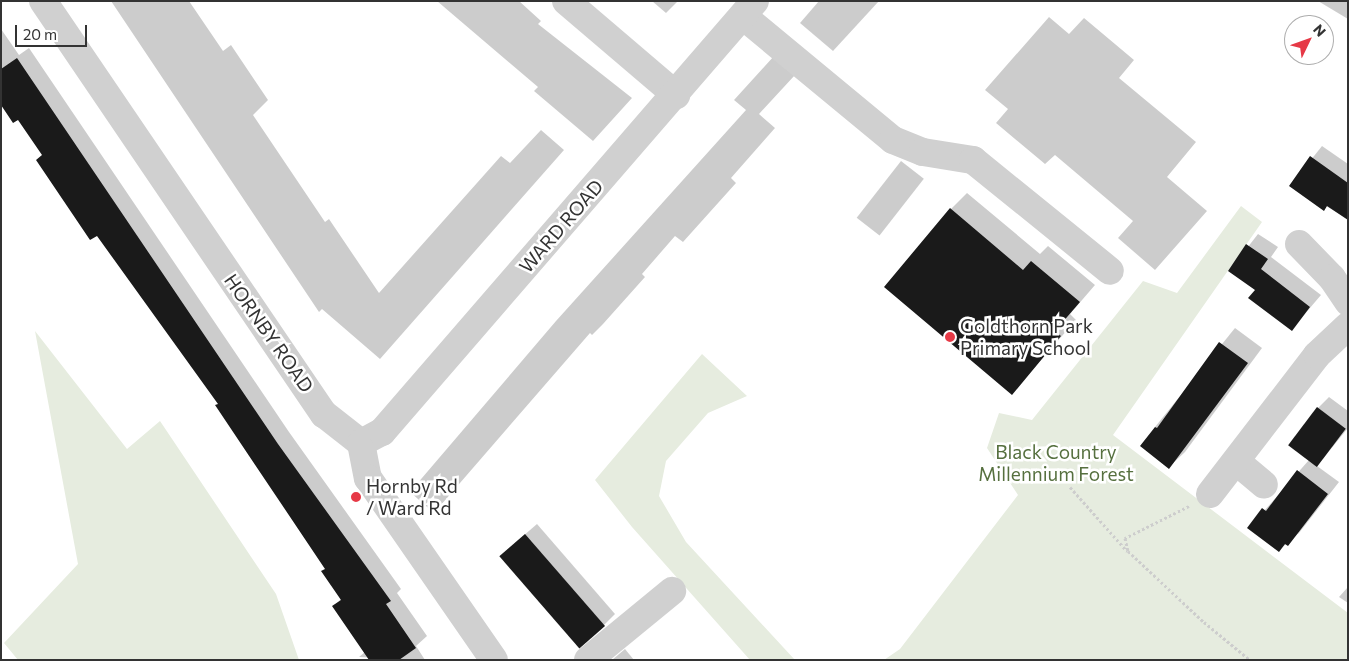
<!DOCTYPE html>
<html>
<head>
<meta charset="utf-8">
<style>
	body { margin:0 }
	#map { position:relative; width:1349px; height:661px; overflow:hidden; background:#fff; font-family:Commissioner,sans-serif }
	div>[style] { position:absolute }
	.green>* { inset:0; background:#e6ecdf }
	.shadow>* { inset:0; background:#0003; transform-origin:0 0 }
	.building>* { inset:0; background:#1a1a1a; transform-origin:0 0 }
	.path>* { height:3px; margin-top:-1.5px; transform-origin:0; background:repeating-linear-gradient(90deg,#cdcdcd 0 2.5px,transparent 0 5px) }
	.minor>* { height:28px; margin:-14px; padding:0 14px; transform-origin:14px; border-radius:14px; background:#d0d0d0 }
	.dots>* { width:14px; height:14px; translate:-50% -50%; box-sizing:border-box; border:2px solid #fff; border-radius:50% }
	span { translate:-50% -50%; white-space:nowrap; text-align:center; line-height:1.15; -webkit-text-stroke:5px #fff; paint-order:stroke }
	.street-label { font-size:19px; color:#333 }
	.poi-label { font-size:19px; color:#333 }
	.left { translate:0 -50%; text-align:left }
	.park-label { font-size:19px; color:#56703f }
	.frame { position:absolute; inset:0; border:2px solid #333; pointer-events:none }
	.north { position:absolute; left:1284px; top:15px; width:50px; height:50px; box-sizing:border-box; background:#fff; border:1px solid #adadad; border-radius:50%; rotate:48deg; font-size:14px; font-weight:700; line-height:20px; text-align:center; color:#333 }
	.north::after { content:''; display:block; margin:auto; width:18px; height:22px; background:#e63946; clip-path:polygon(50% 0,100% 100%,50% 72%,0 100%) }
	.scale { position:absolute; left:15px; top:25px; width:72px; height:22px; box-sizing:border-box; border:2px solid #333; border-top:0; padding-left:6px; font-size:15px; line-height:18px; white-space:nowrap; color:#333; -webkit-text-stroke:4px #fff; paint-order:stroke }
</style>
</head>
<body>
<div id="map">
	<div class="green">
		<div style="clip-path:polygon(1241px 206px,1262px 222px,1113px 435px,1348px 613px,1348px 660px,884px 660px,900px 649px,1018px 495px,987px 448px,999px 413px,1032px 420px,1143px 281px,1177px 293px)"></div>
		<div style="clip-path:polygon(35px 331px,127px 449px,160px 421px,276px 594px,299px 660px,18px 660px,4px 643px,78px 564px)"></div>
		<div style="clip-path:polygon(702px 354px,747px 396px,708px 413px,666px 461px,659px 496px,686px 542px,795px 660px,750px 660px,632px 527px,595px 480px)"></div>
	</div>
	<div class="shadow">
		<div style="clip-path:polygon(111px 1px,189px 1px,223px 51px,231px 45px,268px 100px,253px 115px,325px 222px,329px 219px,379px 293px,501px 156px,510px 163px,541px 130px,564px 150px,380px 359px,322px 309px,319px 312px)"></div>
		<div style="clip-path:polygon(437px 1px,519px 1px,541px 21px,538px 24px,632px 98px,593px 141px,534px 91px,538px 87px)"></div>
		<div style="clip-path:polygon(652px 1px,678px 1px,666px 13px)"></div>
		<div style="clip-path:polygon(819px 1px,879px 1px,833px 51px,800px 23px)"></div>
		<div style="clip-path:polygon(1318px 1px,1348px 1px,1348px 19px)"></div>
		<div style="clip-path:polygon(1049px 17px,1069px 34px,1084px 18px,1134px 60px,1119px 78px,1196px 142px,1167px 177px,1207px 211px,1155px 270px,1118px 238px,1133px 221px,1055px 155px,1045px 164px,996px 123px,1008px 109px,985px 90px)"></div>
		<div style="clip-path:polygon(1px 29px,19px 55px,29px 48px,289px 432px,401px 589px,397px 593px,427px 636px,416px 646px,425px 660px,359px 657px,365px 652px,334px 606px,341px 599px,326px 569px,219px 403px,18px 118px,1px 103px)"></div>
		<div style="clip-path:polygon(774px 56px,795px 75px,759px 114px,775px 128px,731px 178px,736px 183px,683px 242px,675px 236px,642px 274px,645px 277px,603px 324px,592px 335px,590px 333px,434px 513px,410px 492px,556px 321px,746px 110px,734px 100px)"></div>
		<div style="clip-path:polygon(1322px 146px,1348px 164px,1348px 219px,1291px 185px)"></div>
		<div style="left:901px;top:161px;width:29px;height:72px;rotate:38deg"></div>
		<div style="clip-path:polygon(967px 193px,1040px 254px,1048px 246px,1095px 285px,1070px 314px,1076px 320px,1012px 393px,951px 209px)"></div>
		<div style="clip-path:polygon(1258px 234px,1278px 247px,1271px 257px,1321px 295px,1292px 329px,1256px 289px,1230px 270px)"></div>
		<div style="clip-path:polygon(1235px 328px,1262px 348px,1185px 452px,1169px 467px,1155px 427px)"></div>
		<div style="clip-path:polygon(1329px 397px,1348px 411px,1348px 428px,1317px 466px,1339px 482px,1299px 533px,1279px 550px,1249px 528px,1309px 460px,1318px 408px)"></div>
		<div style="clip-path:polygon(537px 524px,615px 614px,604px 625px,500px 556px)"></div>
		<div style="clip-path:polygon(1348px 587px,1348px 603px,1339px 597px)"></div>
		<div style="clip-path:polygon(625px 649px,634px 660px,612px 660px)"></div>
	</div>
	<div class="building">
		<div style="clip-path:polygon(17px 58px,278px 444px,391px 601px,386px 604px,416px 648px,399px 660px,369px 660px,332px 606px,341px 600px,321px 571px,325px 569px,215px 405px,218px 404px,97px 236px,90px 240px,36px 160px,42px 155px,18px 120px,13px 123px,1px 105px,1px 69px)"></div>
		<div style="clip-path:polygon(1310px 156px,1348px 183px,1348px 220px,1327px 206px,1324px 211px,1289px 186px)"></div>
		<div style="clip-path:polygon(950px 208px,1023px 270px,1031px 261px,1080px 302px,1055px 331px,1061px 336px,1012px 395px,884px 287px)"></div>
		<div style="clip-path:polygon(1246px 244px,1268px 259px,1261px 269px,1310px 307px,1292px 331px,1248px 298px,1255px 290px,1228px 271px)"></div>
		<div style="clip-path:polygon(1219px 342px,1248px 363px,1169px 469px,1140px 446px,1155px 427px,1157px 428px)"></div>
		<div style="left:1317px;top:407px;width:36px;height:48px;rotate:37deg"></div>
		<div style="clip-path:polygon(1297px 470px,1328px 494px,1288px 546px,1285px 544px,1279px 552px,1247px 528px,1262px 508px,1266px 511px)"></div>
		<div style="left:525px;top:534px;width:122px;height:34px;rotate:49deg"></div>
	</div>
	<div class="path">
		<div style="left:1070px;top:487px;width:86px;rotate:48.3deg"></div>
		<div style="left:1189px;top:506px;width:72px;rotate:153.4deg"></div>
		<div style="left:1125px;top:538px;width:13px;rotate:77deg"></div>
		<div style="left:1128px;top:551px;width:104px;rotate:43.1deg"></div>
		<div style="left:1204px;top:622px;width:60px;rotate:39.6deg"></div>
	</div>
	<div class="minor">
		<div style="left:43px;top:1px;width:500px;rotate:55.8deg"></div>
		<div style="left:324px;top:414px;width:47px;rotate:38.1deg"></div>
		<div style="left:361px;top:443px;width:36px;rotate:79deg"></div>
		<div style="left:368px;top:478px;width:221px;rotate:55.3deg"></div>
		<div style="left:566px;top:1px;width:145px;rotate:40.5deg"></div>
		<div style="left:743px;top:16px;width:195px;rotate:39.6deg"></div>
		<div style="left:893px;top:140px;width:32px;rotate:22deg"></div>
		<div style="left:923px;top:152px;width:51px;rotate:9.1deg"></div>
		<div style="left:973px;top:160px;width:176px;rotate:39deg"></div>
		<div style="left:1299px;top:244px;width:47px;rotate:45.9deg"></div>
		<div style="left:1332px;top:278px;width:29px;rotate:56deg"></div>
		<div style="left:361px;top:443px;width:24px;rotate:-28deg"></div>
		<div style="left:382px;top:432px;width:570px;rotate:-49.13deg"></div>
		<div style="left:1237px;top:462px;width:35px;rotate:40deg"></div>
		<div style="left:1210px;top:494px;width:175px;rotate:-52.4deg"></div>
		<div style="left:1317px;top:355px;width:42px;rotate:-43.1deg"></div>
		<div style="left:588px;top:660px;width:109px;rotate:-39.4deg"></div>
	</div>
	<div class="dots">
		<div style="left:950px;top:337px;background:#e63946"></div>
		<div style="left:356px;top:497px;background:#e63946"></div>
	</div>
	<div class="street-label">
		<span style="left:561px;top:226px;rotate:-49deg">WARD ROAD</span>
		<span style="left:269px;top:333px;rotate:55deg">HORNBY ROAD</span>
	</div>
	<div class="poi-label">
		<span class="left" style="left:960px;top:337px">Goldthorn Park<br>Primary School</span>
		<span class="left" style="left:366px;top:497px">Hornby Rd<br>/ Ward Rd</span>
	</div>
	<div class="park-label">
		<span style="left:1056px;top:463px">Black Country<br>Millennium Forest</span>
	</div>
	<div class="frame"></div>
	<div class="north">N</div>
	<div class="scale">20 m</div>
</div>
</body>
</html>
